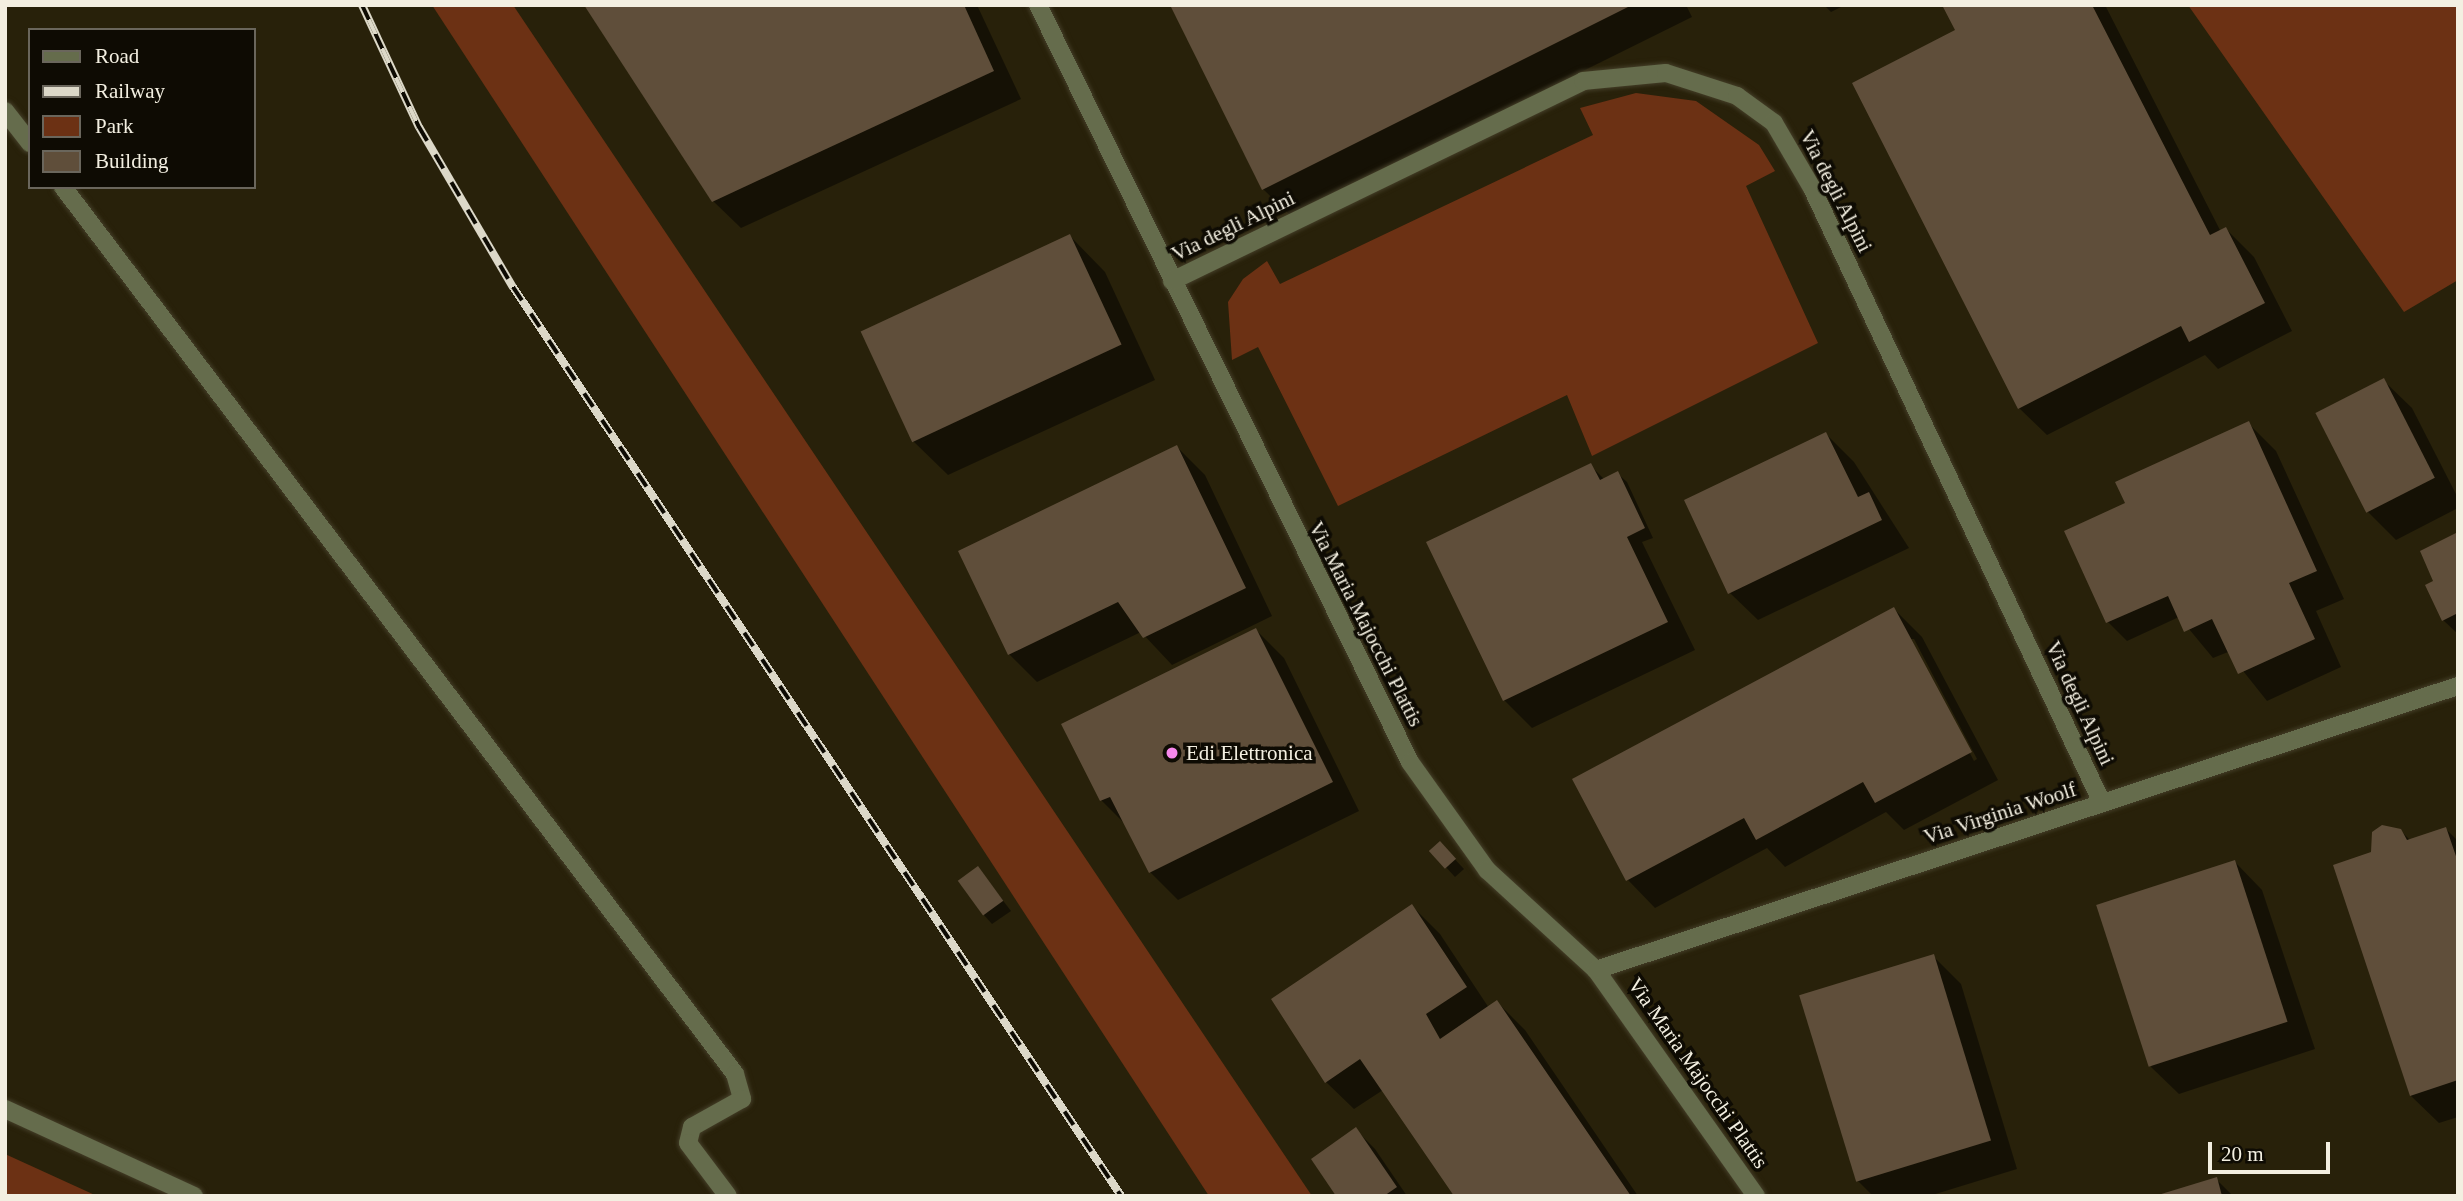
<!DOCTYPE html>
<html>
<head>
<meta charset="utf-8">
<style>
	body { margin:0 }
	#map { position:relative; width:2463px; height:1201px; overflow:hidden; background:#28210a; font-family:"Times New Roman",serif }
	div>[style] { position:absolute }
	.green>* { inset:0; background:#6c3114 }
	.shadow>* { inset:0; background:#0007 }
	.building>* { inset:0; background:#5f4e3a; transform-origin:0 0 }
	.roads { filter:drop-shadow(0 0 2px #443e28) drop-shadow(0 0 2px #443e28) }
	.lane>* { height:18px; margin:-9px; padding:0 9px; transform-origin:9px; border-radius:9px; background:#656c4c }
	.street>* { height:18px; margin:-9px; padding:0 9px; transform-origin:9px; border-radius:9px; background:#656c4c }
	.rail>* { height:8px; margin-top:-4px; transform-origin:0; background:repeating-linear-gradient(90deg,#0e0b03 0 16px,#dcd8c8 0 32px); box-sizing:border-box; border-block:2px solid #dcd8c8 }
	.dots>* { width:19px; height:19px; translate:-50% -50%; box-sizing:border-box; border:4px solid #0e0b03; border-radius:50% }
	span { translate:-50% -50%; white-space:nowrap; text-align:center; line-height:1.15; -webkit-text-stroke:7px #0e0b03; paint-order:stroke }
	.street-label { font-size:21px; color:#f3efe1 }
	.poi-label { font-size:21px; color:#f3efe1 }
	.left { translate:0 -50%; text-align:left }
	.frame { position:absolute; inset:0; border:7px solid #f3efe1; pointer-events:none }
	.legend { position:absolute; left:28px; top:28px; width:228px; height:161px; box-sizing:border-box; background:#0e0b03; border:2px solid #6a665c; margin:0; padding:9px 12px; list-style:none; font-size:21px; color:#f3efe1 }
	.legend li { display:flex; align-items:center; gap:14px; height:35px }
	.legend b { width:35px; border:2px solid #6a665c }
	.scale { position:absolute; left:2208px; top:1142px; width:122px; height:32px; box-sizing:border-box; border:4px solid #f3efe1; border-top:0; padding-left:9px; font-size:21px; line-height:24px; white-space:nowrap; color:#f3efe1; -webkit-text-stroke:5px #0e0b03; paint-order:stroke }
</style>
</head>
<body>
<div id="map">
	<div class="green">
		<div style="clip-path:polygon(432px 5px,513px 5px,1312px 1196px,1209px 1196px)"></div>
		<div style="clip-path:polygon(2188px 5px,2458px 5px,2458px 280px,2404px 312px)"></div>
		<div style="clip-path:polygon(1636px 93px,1696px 101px,1759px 145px,1775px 171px,1746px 186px,1818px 343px,1592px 456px,1567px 395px,1338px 506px,1258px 347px,1232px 360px,1228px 302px,1243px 279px,1267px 261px,1280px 284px,1593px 135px,1580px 108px)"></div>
		<div style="clip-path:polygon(5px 1154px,97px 1196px,5px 1196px)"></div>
	</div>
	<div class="shadow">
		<div style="clip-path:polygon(586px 5px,977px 5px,1021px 99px,741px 228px,713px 201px)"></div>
		<div style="clip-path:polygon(1172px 5px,1686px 5px,1692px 17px,1291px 216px,1263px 189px)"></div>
		<div style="clip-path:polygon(1824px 5px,1845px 5px,1831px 12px)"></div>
		<div style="clip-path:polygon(1944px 5px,2105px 5px,2221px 232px,2226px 229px,2254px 257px,2292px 331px,2218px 369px,2205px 355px,2047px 435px,2019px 408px,1957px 31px)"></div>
		<div style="clip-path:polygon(1070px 236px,1105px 272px,1155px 380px,948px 475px,912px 440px)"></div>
		<div style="clip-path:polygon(2384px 381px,2412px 408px,2458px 498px,2458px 508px,2396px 540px,2368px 512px,2318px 414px)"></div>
		<div style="clip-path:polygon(2248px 423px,2276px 451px,2344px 599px,2316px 611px,2341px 667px,2267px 701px,2228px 652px,2213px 658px,2179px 617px,2127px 641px,2108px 622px,2066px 532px,2127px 504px)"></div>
		<div style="clip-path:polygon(1826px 434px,1854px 462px,1909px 548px,1758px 620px,1730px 593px)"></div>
		<div style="clip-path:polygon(1177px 447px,1205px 475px,1272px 616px,1172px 665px,1141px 632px,1037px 682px,1009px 654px)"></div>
		<div style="clip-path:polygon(1591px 466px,1605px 480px,1617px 473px,1627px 482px,1653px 538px,1642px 542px,1695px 650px,1532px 728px,1504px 700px,1429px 543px)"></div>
		<div style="clip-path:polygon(2458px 534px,2458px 634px,2443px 620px,2435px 582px)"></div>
		<div style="clip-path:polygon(evenodd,1894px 609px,1922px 637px,1998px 780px,1904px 830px,1886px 812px,1785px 867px,1767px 848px,1655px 908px,1628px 880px,1574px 780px,1894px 609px,1910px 639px,1914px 639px,1977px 759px,1974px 761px,1910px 639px)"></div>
		<div style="clip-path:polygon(1256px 630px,1284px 658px,1359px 811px,1178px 900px,1150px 872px,1126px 825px,1101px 800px)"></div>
		<div style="clip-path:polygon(2446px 829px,2458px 841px,2458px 1117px,2439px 1123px,2411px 1096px,2373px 854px,2400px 830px,2411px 841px)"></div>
		<div style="clip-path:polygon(1431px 851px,1449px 853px,1464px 869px,1455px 877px)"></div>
		<div style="clip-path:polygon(2235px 862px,2262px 890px,2315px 1049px,2179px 1094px,2151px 1067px)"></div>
		<div style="clip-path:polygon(978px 868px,1011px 911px,992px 924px,983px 914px)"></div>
		<div style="clip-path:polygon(1412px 906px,1440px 934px,1489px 1008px,1497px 1002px,1525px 1030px,1638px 1196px,1456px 1196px,1383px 1090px,1354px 1109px,1326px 1082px)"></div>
		<div style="clip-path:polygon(1933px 956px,1961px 984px,2017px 1169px,1929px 1196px,1873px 1196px,1858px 1181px)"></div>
		<div style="clip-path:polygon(1356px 1130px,1375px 1149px,1407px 1196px,1339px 1196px)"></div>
		<div style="clip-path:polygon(2216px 1179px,2233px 1196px,2162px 1196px)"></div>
	</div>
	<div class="building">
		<div style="clip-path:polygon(584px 5px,964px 5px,994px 71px,712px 202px)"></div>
		<div style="clip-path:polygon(1170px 5px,1632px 5px,1262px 190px)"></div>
		<div style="clip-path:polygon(1942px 5px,2092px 5px,2210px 235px,2226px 227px,2265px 303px,2189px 342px,2181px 326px,2018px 409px,1852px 83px,1955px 30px)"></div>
		<div style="left:1070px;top:234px;width:122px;height:231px;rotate:65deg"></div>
		<div style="left:2384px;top:378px;width:112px;height:77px;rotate:63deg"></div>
		<div style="clip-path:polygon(2249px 421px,2317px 571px,2289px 583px,2315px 639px,2238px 674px,2212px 619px,2184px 632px,2168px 596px,2106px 623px,2064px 531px,2125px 503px,2115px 482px)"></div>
		<div style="clip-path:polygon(1826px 432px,1858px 497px,1869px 492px,1882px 520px,1728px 594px,1684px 500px)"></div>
		<div style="clip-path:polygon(1177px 445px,1246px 588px,1143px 638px,1118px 602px,1008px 655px,958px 551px)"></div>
		<div style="clip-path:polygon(1591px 463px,1600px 480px,1618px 471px,1645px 528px,1627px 537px,1668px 622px,1503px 701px,1426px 542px)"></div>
		<div style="clip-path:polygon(2458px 532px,2458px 613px,2442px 621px,2425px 585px,2433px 581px,2420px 551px)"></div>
		<div style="clip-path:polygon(1894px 607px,1972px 752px,1875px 803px,1863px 782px,1756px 840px,1744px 818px,1626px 881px,1572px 779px)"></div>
		<div style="clip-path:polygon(1256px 628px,1333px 782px,1149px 873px,1110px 797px,1100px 801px,1061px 724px)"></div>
		<div style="clip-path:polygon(2382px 825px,2401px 829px,2407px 840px,2446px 827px,2458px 862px,2458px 1080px,2410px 1096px,2333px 865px,2371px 852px,2372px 832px)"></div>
		<div style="left:1440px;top:841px;width:24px;height:15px;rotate:48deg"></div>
		<div style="left:2235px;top:860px;width:170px;height:146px;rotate:72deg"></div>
		<div style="left:978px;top:866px;width:43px;height:25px;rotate:54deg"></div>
		<div style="clip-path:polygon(1412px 904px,1467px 987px,1426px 1014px,1440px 1039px,1497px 1000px,1631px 1196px,1454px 1196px,1360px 1059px,1325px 1083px,1271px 999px)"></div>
		<div style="left:1934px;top:954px;width:195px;height:141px;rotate:73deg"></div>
		<div style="clip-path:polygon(1356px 1127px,1397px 1187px,1384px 1196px,1336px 1196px,1311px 1159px)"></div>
		<div style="clip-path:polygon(2217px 1177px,2222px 1196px,2158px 1196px,2158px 1195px)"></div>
	</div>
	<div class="roads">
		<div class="lane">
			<div style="left:5px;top:111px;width:41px;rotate:52deg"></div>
			<div style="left:63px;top:187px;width:1113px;rotate:52.85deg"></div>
			<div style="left:735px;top:1074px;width:26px;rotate:74deg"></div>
			<div style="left:742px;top:1099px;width:57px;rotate:150.8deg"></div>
			<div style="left:692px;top:1127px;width:16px;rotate:104deg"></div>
			<div style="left:688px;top:1143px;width:66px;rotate:53deg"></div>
			<div style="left:5px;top:1109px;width:208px;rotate:24.7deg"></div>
		</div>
		<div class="street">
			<div style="left:1038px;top:5px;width:843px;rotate:63.83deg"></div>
			<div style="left:1410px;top:762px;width:133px;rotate:54.5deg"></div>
			<div style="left:1487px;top:870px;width:148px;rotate:42.5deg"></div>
			<div style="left:1596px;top:970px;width:277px;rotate:54.7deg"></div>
			<div style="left:1172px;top:281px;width:457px;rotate:-25.9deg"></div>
			<div style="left:1583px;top:81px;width:83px;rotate:-5.5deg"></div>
			<div style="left:1666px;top:73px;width:75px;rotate:17.9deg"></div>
			<div style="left:1737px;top:96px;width:46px;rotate:36.1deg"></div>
			<div style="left:1774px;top:123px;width:75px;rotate:59.7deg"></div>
			<div style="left:1812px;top:188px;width:680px;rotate:64.75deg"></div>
			<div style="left:1596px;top:970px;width:908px;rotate:-18.24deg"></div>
		</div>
	</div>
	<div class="rail">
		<div style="left:362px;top:5px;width:135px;rotate:65deg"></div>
		<div style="left:419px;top:127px;width:186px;rotate:59.6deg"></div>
		<div style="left:513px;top:287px;width:1094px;rotate:56.22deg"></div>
	</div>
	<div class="dots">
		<div style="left:1172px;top:753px;background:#f788eb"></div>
	</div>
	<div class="street-label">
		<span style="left:1836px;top:191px;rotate:63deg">Via degli Alpini</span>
		<span style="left:1233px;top:226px;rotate:-26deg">Via degli Alpini</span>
		<span style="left:1366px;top:624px;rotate:63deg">Via Maria Majocchi Plattis</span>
		<span style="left:2080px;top:703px;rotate:65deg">Via degli Alpini</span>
		<span style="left:2000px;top:813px;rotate:-18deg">Via Virginia Woolf</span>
		<span style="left:1698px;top:1073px;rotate:55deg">Via Maria Majocchi Plattis</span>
	</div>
	<div class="poi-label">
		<span class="left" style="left:1186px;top:753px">Edi Elettronica</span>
	</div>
	<div class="frame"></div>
	<ul class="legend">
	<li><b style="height:9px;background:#656c4c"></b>Road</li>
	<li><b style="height:9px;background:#dcd8c8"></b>Railway</li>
	<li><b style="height:19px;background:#6c3114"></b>Park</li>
	<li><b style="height:19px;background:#5f4e3a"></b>Building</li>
	</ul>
	<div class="scale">20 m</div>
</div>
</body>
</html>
